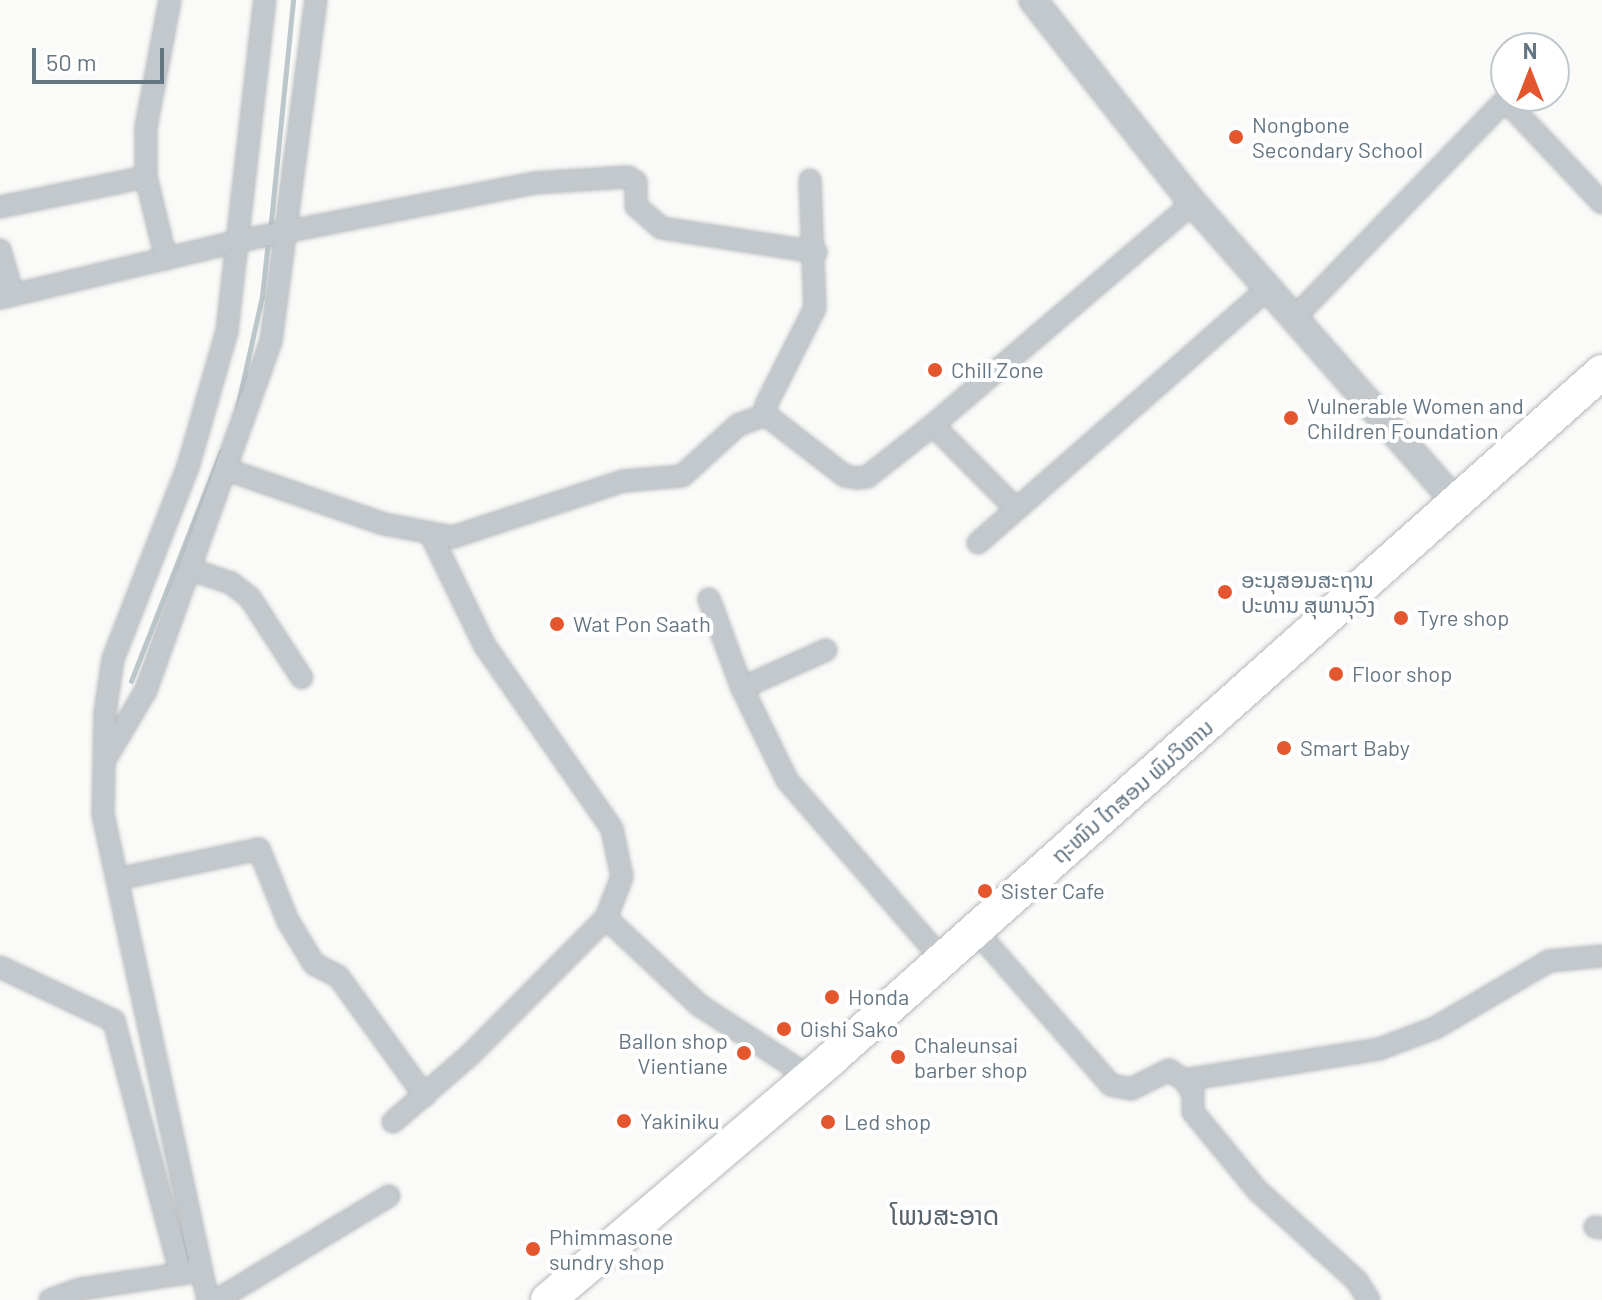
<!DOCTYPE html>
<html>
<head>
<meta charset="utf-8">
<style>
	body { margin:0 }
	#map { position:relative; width:1602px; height:1300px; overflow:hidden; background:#fafaf8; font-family:Barlow,"Noto Sans Lao",sans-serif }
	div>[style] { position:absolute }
	.stream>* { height:5px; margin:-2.5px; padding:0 2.5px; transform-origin:2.5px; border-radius:2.5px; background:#bbc7cb }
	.roads { filter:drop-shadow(0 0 2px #b4b9bd) drop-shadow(0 0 2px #b4b9bd) }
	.minor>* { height:20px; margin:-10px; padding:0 10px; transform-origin:10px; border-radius:10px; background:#c3c8cc }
	.tertiary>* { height:26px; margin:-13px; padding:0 13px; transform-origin:13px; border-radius:13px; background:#c3c8cc }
	.trunk>* { height:34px; margin:-17px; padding:0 17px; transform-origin:17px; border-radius:17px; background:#fff }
	.dots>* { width:22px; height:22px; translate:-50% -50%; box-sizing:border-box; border:4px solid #fff; border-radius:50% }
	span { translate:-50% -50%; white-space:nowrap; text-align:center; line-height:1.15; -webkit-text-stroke:8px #fff; paint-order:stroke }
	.poi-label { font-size:22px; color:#657683 }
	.left { translate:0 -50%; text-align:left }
	.right { translate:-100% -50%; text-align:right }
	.street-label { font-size:22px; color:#657683 }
	.quarter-label { font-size:26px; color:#57646e }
	.north { position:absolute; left:1490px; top:32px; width:80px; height:80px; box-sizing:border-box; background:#fff; border:2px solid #c1c8cd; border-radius:50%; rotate:0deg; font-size:22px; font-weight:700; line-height:32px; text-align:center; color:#657683 }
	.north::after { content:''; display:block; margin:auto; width:28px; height:36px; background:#e4572e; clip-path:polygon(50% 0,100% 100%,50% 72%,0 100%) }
	.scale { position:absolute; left:32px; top:48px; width:132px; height:36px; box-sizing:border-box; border:4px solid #657683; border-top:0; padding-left:10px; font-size:24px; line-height:28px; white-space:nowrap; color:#657683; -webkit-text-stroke:6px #fff; paint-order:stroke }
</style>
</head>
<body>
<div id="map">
	<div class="stream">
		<div style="left:270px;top:231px;width:232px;rotate:-84.3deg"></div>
		<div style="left:237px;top:408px;width:115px;rotate:-77.4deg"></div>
		<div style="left:262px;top:296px;width:55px;rotate:-83.8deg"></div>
		<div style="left:131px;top:681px;width:247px;rotate:-68.6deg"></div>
	</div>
	<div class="roads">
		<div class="minor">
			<div style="left:810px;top:180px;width:128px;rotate:87.8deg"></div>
			<div style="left:815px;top:308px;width:109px;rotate:116.8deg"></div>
			<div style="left:766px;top:405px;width:10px;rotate:90deg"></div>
			<div style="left:766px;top:415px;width:100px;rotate:37.7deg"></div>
			<div style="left:845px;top:476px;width:11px;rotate:10deg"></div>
			<div style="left:856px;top:478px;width:11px;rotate:-5deg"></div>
			<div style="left:867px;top:477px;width:84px;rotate:-38.2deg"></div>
			<div style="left:933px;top:425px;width:342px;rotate:-40.5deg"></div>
			<div style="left:0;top:207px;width:149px;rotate:-11.6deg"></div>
			<div style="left:0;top:250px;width:47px;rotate:73.9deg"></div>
			<div style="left:166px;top:259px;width:84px;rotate:-103.7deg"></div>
			<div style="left:146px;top:177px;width:50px;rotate:-90deg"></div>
			<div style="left:146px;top:127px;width:129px;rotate:-79.3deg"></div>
			<div style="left:0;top:298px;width:246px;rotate:-13.4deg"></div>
			<div style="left:239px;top:241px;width:301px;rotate:-11.1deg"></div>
			<div style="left:534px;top:183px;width:94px;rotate:-3.7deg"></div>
			<div style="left:628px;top:177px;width:9px;rotate:32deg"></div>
			<div style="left:636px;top:182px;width:24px;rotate:90deg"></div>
			<div style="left:636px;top:206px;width:33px;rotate:41deg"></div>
			<div style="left:661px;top:228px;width:157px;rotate:8.8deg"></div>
			<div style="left:1296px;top:316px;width:301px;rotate:-45.9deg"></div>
			<div style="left:1505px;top:100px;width:141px;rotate:46.7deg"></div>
			<div style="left:933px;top:425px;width:117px;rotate:45.3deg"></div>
			<div style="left:228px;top:470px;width:165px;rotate:19.1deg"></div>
			<div style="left:384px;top:524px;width:70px;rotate:10.7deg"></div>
			<div style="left:453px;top:537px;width:179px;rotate:-18.2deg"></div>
			<div style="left:623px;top:481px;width:59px;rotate:-4.8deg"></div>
			<div style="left:682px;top:476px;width:76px;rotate:-42.3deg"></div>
			<div style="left:738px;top:425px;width:30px;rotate:-20deg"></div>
			<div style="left:431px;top:535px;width:123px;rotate:64.1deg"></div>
			<div style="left:485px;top:646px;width:223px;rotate:55.2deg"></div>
			<div style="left:612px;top:829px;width:49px;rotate:78.2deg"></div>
			<div style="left:622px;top:877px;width:44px;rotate:111.3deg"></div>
			<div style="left:606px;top:918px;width:127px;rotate:43.1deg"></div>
			<div style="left:699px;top:1005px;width:132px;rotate:33deg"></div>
			<div style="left:978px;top:543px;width:388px;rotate:-41.3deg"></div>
			<div style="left:192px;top:570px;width:41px;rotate:18.4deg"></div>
			<div style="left:231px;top:583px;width:24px;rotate:38deg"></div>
			<div style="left:250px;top:598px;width:95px;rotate:57deg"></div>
			<div style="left:709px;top:599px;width:95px;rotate:69.7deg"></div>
			<div style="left:742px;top:688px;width:102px;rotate:63.9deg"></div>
			<div style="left:787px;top:780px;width:237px;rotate:49.1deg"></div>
			<div style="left:742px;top:688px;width:92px;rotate:-24.3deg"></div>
			<div style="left:107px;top:756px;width:77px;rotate:-59.4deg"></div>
			<div style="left:146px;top:690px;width:371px;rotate:-70.3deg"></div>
			<div style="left:271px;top:341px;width:344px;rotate:-82.5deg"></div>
			<div style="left:117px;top:879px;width:145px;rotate:-11.9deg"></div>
			<div style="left:259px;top:849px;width:78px;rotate:68.1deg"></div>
			<div style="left:288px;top:921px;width:50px;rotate:58.8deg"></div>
			<div style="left:314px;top:964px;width:27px;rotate:27deg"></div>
			<div style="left:338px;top:976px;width:148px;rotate:54.1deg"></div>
			<div style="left:984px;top:940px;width:193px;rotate:48.8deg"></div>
			<div style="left:1111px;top:1085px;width:20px;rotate:11deg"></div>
			<div style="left:1131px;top:1089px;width:42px;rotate:-26.6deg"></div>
			<div style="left:1169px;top:1070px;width:18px;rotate:34deg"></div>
			<div style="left:1184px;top:1080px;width:16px;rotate:55deg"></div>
			<div style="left:1193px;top:1093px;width:19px;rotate:90deg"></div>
			<div style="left:1193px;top:1112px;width:101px;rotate:50.6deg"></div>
			<div style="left:1257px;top:1190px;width:135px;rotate:42.3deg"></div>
			<div style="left:1357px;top:1281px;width:22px;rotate:58deg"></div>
			<div style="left:0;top:967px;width:126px;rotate:25.3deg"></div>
			<div style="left:114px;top:1021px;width:262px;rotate:75.2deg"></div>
			<div style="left:1184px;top:1080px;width:197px;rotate:-9deg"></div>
			<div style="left:1379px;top:1049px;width:60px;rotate:-20.6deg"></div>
			<div style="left:1435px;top:1028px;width:132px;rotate:-30.4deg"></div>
			<div style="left:1549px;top:961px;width:53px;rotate:-5.4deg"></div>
			<div style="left:393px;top:1122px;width:103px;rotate:-41.1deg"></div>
			<div style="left:471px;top:1054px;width:192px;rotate:-45.2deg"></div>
			<div style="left:1595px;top:1227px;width:7px;rotate:8deg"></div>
			<div style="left:50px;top:1300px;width:33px;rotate:-20deg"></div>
			<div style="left:81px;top:1289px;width:114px;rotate:-8.6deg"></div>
			<div style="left:208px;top:1300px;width:497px;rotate:-102.2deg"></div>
			<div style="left:103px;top:814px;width:101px;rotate:-88.9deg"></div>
			<div style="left:105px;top:713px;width:55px;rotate:-81.6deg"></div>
			<div style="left:113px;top:659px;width:206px;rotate:-68.7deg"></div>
			<div style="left:188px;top:467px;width:141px;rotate:-74deg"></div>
			<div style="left:227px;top:331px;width:333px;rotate:-83.5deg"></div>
			<div style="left:217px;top:1300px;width:201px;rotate:-31.2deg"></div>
		</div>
		<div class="tertiary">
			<div style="left:1033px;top:0;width:258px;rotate:51.8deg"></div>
			<div style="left:1193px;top:203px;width:400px;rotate:48.7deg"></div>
		</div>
		<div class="trunk">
			<div style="left:548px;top:1300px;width:373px;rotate:-40.4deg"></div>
			<div style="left:832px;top:1058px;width:1031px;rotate:-41.7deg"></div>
		</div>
	</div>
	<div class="dots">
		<div style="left:1236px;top:137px;background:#e4572e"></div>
		<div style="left:935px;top:370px;background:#e4572e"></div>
		<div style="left:1291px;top:418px;background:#e4572e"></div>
		<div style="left:1225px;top:592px;background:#e4572e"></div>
		<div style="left:1401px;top:618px;background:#e4572e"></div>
		<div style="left:557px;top:624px;background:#e4572e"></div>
		<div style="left:1336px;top:674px;background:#e4572e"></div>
		<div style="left:1284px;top:748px;background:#e4572e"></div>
		<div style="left:985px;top:891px;background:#e4572e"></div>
		<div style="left:832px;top:997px;background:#e4572e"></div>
		<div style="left:784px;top:1029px;background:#e4572e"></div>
		<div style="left:744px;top:1053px;background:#e4572e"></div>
		<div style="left:898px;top:1057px;background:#e4572e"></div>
		<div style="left:624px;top:1121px;background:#e4572e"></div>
		<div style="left:828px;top:1122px;background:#e4572e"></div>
		<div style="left:533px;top:1249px;background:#e4572e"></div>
	</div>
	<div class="poi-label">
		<span class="left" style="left:1252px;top:137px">Nongbone<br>Secondary School</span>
		<span class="left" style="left:951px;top:370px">Chill Zone</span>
		<span class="left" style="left:1307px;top:418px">Vulnerable Women and<br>Children Foundation</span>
		<span class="left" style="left:1241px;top:592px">ອະນຸສອນສະຖານ<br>ປະທານ ສຸພານຸວົງ</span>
		<span class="left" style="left:1417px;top:618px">Tyre shop</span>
		<span class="left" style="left:573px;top:624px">Wat Pon Saath</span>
		<span class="left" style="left:1352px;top:674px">Floor shop</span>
		<span class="left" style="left:1300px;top:748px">Smart Baby</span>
		<span class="left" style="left:1001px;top:891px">Sister Cafe</span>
		<span class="left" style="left:848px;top:997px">Honda</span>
		<span class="left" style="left:800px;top:1029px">Oishi Sako</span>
		<span class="right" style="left:728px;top:1053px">Ballon shop<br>Vientiane</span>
		<span class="left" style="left:914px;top:1057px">Chaleunsai<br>barber shop</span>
		<span class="left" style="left:640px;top:1121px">Yakiniku</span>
		<span class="left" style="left:844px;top:1122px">Led shop</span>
		<span class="left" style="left:549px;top:1249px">Phimmasone<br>sundry shop</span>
	</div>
	<div class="street-label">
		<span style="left:1132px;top:791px;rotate:-41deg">ຖະໜົນ ໄກສອນ ພົມວິຫານ</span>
	</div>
	<div class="quarter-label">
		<span style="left:945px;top:1215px">ໂພນສະອາດ</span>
	</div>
	<div class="north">N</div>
	<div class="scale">50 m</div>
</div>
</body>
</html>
